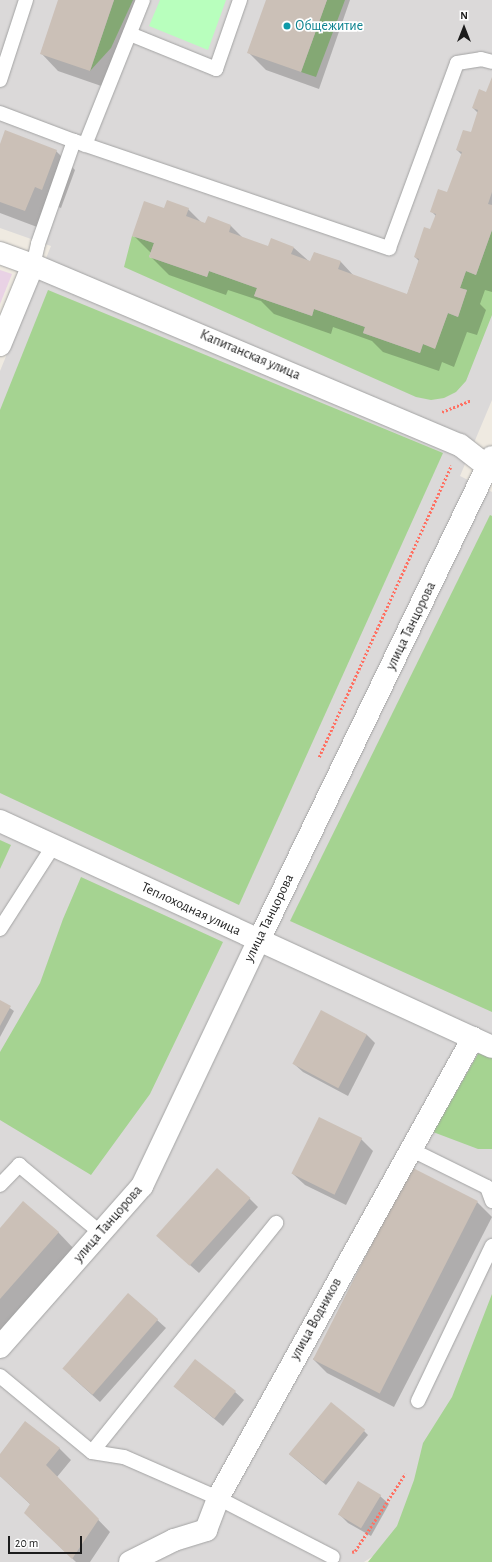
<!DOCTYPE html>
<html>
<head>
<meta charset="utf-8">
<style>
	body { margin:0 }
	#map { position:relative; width:492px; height:1562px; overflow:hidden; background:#efeae1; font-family:"Alegreya Sans",sans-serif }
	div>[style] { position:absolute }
	.residential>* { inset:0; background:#dbd9d9 }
	.industrial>* { inset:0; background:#e9d2e5 }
	.forest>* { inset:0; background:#a5d391 }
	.park>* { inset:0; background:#b8ffbd }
	.shadow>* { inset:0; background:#0003 }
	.building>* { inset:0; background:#cbc0b7; transform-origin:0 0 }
	.path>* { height:2.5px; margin-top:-1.25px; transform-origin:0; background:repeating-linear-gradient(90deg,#ff7062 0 2px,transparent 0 4px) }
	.roads { filter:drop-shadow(0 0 1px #a3a3a3) drop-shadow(0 0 1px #a3a3a3) }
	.lane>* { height:14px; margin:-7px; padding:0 7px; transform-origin:7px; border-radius:7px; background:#fff }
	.street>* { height:22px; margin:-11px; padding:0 11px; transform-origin:11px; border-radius:11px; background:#fff }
	.dots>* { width:11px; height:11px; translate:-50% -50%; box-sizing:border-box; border:2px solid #fff; border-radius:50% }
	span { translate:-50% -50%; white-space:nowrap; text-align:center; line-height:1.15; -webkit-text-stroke:3.5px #fff; paint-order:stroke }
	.culture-label { font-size:14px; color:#0d838f }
	.left { translate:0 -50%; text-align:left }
	.street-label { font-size:14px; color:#1c1c1c }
	.north { position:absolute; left:444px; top:8px; width:40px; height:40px; -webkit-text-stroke:3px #fff; paint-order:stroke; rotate:0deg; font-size:11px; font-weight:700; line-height:16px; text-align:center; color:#1c1c1c }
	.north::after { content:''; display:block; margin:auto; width:14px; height:18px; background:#1c1c1c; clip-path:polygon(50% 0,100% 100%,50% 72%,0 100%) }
	.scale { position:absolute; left:8px; top:1536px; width:74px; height:18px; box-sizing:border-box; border:2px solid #1c1c1c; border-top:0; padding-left:5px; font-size:12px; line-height:14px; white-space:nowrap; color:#1c1c1c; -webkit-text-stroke:3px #fff; paint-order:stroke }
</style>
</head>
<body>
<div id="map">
	<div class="residential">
		<div style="clip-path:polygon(0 0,492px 0,492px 400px,460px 476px,492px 492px,492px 1479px,364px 1562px,0 1562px,0 371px,51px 246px,0 228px)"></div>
	</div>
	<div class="industrial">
		<div style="clip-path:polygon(0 270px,12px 274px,0 304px)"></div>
	</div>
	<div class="forest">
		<div style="clip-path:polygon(114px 0,133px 0,111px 48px,90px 71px)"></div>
		<div style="clip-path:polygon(327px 0,345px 0,316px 77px,301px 72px)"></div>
		<div style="clip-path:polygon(492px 230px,492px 315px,466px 381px,456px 392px,444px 398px,431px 400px,416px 397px,124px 267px,132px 236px,154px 243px,149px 257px,207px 277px,209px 271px,257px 288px,254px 296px,312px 316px,314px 309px,365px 327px,363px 333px,420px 353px,423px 344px,435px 348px,448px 313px,458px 317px,467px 290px,460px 288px,466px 271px,476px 275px)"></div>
		<div style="clip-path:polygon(48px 290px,443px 453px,239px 905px,0 793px,0 410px)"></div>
		<div style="clip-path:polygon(490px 515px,492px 516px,492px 1012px,290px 921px)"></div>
		<div style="clip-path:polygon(0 840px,11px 845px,0 869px)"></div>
		<div style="clip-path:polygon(81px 877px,223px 942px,150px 1094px,91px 1175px,0 1120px,0 1052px,40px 983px,63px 919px)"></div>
		<div style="clip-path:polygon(479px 1052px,492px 1058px,492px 1149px,478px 1149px,433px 1132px)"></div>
		<div style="clip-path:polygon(492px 1294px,492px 1562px,368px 1562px,397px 1526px,414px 1480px,423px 1443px,452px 1397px)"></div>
	</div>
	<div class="park">
		<div style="clip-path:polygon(160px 0,226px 0,208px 50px,149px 26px)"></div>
	</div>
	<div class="shadow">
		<div style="clip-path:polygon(59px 0,137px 0,107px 88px,58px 71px,41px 53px)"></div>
		<div style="clip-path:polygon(267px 0,350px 0,319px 89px,266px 70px,248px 52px)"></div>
		<div style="clip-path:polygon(492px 79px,492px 292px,485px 290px,480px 304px,486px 310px,477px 335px,467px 332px,454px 367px,442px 362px,439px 371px,383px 352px,372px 341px,333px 327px,331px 334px,274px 314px,261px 301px,228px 290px,226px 295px,169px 275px,150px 256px,151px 253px,133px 235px,165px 210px,188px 209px,202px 223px,231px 226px,244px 239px,269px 248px,294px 248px,311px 263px,315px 253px,341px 262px,354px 276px,407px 295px,419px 261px,415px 257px,431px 231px,436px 216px,431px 211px,448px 194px,462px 155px,457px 150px,471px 134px,478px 113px,473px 108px,487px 93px)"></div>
		<div style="clip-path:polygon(0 147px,56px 151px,75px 170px,61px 208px,54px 205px,45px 230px,0 213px)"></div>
		<div style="clip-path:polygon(0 1001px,14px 1011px,0 1037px)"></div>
		<div style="clip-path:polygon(322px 1012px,367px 1035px,375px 1043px,348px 1096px,303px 1072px,294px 1064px)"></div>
		<div style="clip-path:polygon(361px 1139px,373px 1151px,346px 1205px,305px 1185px,293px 1174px)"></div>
		<div style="clip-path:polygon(249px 1198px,258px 1207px,199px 1273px,166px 1244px)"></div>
		<div style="clip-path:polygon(477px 1202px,492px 1217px,394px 1407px,327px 1373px,313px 1359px)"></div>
		<div style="clip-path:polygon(0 1230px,58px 1232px,75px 1250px,0 1336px)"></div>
		<div style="clip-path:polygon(128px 1294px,166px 1328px,100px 1402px,71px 1376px)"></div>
		<div style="clip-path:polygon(175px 1387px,235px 1392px,244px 1400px,223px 1426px)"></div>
		<div style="clip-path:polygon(364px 1431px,368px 1435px,326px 1485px,289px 1454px)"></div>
		<div style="clip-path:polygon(59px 1448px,71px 1460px,57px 1477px,110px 1532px,90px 1562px,76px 1562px,37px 1525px,31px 1505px,0 1476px,0 1455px)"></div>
		<div style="clip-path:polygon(380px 1496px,389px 1504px,371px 1536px,348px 1523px,340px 1515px)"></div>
	</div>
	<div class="building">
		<div style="clip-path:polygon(58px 0,114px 0,90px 71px,40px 54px)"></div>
		<div style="clip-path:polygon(266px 0,327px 0,301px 72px,247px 53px)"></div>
		<div style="clip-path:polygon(492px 77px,492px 192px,488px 204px,492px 205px,492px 230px,476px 275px,466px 271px,460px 288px,467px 290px,458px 317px,448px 313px,435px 349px,423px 344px,420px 353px,363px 333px,365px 327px,314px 309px,312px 316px,254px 296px,257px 288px,209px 271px,207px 277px,149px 257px,154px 243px,132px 236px,144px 201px,164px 208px,167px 200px,189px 208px,186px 216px,205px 223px,208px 216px,231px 225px,229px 232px,268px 246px,271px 238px,294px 247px,291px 254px,310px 261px,314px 252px,341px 261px,338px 269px,407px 294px,419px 259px,414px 257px,424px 227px,430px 229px,436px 214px,430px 212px,438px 189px,447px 192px,462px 152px,456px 150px,463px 130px,471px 132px,478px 110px,472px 108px,479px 89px,486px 92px)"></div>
		<div style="clip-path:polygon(5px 130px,57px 150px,42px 190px,35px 187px,25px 211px,0 202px,0 144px)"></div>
		<div style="clip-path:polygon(0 1000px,11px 1006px,0 1026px)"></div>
		<div style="left:321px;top:1010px;width:52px;height:61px;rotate:28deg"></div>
		<div style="left:319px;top:1117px;width:48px;height:63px;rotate:26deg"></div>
		<div style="left:411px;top:1167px;width:75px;height:216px;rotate:27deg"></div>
		<div style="left:217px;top:1168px;width:45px;height:91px;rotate:42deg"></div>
		<div style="clip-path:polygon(23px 1201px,59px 1232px,0 1299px,0 1228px)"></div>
		<div style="left:128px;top:1293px;width:40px;height:100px;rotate:41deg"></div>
		<div style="left:195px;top:1359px;width:52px;height:35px;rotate:38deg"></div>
		<div style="left:331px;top:1402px;width:44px;height:67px;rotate:39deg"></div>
		<div style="clip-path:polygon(25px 1421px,60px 1448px,46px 1465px,99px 1519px,72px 1559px,24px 1513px,30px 1504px,0 1476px,0 1454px)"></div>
		<div style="left:358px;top:1481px;width:27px;height:39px;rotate:31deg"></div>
	</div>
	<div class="path">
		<div style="left:442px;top:412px;width:31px;rotate:-22deg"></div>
		<div style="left:319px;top:757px;width:320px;rotate:-65.6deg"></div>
		<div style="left:352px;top:1552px;width:3px;rotate:-18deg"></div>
		<div style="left:355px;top:1551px;width:92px;rotate:-57deg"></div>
	</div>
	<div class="roads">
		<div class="lane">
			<div style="left:130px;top:34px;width:93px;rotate:22.1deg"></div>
			<div style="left:216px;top:69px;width:73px;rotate:-70.8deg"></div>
			<div style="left:0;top:80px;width:84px;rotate:-72deg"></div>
			<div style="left:0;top:113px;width:79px;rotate:20.7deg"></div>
			<div style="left:74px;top:141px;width:109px;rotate:109.3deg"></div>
			<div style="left:38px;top:244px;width:22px;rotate:103deg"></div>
			<div style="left:74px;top:141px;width:333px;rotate:18.8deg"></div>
			<div style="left:389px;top:248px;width:197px;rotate:-69.8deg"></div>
			<div style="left:457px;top:63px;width:24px;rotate:-9deg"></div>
			<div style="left:481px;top:59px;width:11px;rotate:15deg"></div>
			<div style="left:85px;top:145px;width:156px;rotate:-68.2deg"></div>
			<div style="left:0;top:929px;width:100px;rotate:-57.3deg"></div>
			<div style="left:410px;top:1149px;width:86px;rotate:26.3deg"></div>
			<div style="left:487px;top:1187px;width:15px;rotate:70deg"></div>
			<div style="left:0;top:1185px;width:28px;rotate:-46deg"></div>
			<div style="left:19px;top:1165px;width:107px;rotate:39.7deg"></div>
			<div style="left:0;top:1376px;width:119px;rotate:39.6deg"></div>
			<div style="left:92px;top:1452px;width:32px;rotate:9deg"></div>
			<div style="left:124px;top:1457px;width:103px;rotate:23.6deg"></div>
			<div style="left:218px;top:1498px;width:129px;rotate:27.2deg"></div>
			<div style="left:418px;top:1401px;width:172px;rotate:-64.5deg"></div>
			<div style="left:92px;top:1452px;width:294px;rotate:-51.2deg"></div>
		</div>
		<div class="street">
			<div style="left:0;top:253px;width:35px;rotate:20deg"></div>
			<div style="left:33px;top:265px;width:463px;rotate:22.9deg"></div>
			<div style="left:460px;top:445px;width:41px;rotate:38deg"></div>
			<div style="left:0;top:345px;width:87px;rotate:-67.6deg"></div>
			<div style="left:0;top:821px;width:541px;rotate:24.67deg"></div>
			<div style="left:0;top:1347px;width:215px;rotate:-48.6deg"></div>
			<div style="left:142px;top:1186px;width:272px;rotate:-64.6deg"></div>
			<div style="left:259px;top:940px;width:536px;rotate:-64.25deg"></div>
			<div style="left:130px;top:1562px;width:49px;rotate:-26.6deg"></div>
			<div style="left:174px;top:1540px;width:34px;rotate:-17deg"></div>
			<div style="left:206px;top:1530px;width:34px;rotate:-69deg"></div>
			<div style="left:218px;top:1498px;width:526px;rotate:-61deg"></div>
		</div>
	</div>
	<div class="dots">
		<div style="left:287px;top:26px;background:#0f9aa8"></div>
	</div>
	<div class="culture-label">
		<span class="left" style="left:295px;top:26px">Общежитие</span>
	</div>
	<div class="street-label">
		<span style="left:250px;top:355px;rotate:23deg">Капитанская улица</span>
		<span style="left:411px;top:626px;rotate:-64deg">улица Танцорова</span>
		<span style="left:191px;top:909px;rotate:25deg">Теплоходная улица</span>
		<span style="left:269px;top:918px;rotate:-64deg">улица Танцорова</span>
		<span style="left:108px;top:1224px;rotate:-49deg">улица Танцорова</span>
		<span style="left:316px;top:1319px;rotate:-61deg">улица Водников</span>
	</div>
	<div class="north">N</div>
	<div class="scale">20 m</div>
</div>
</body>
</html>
